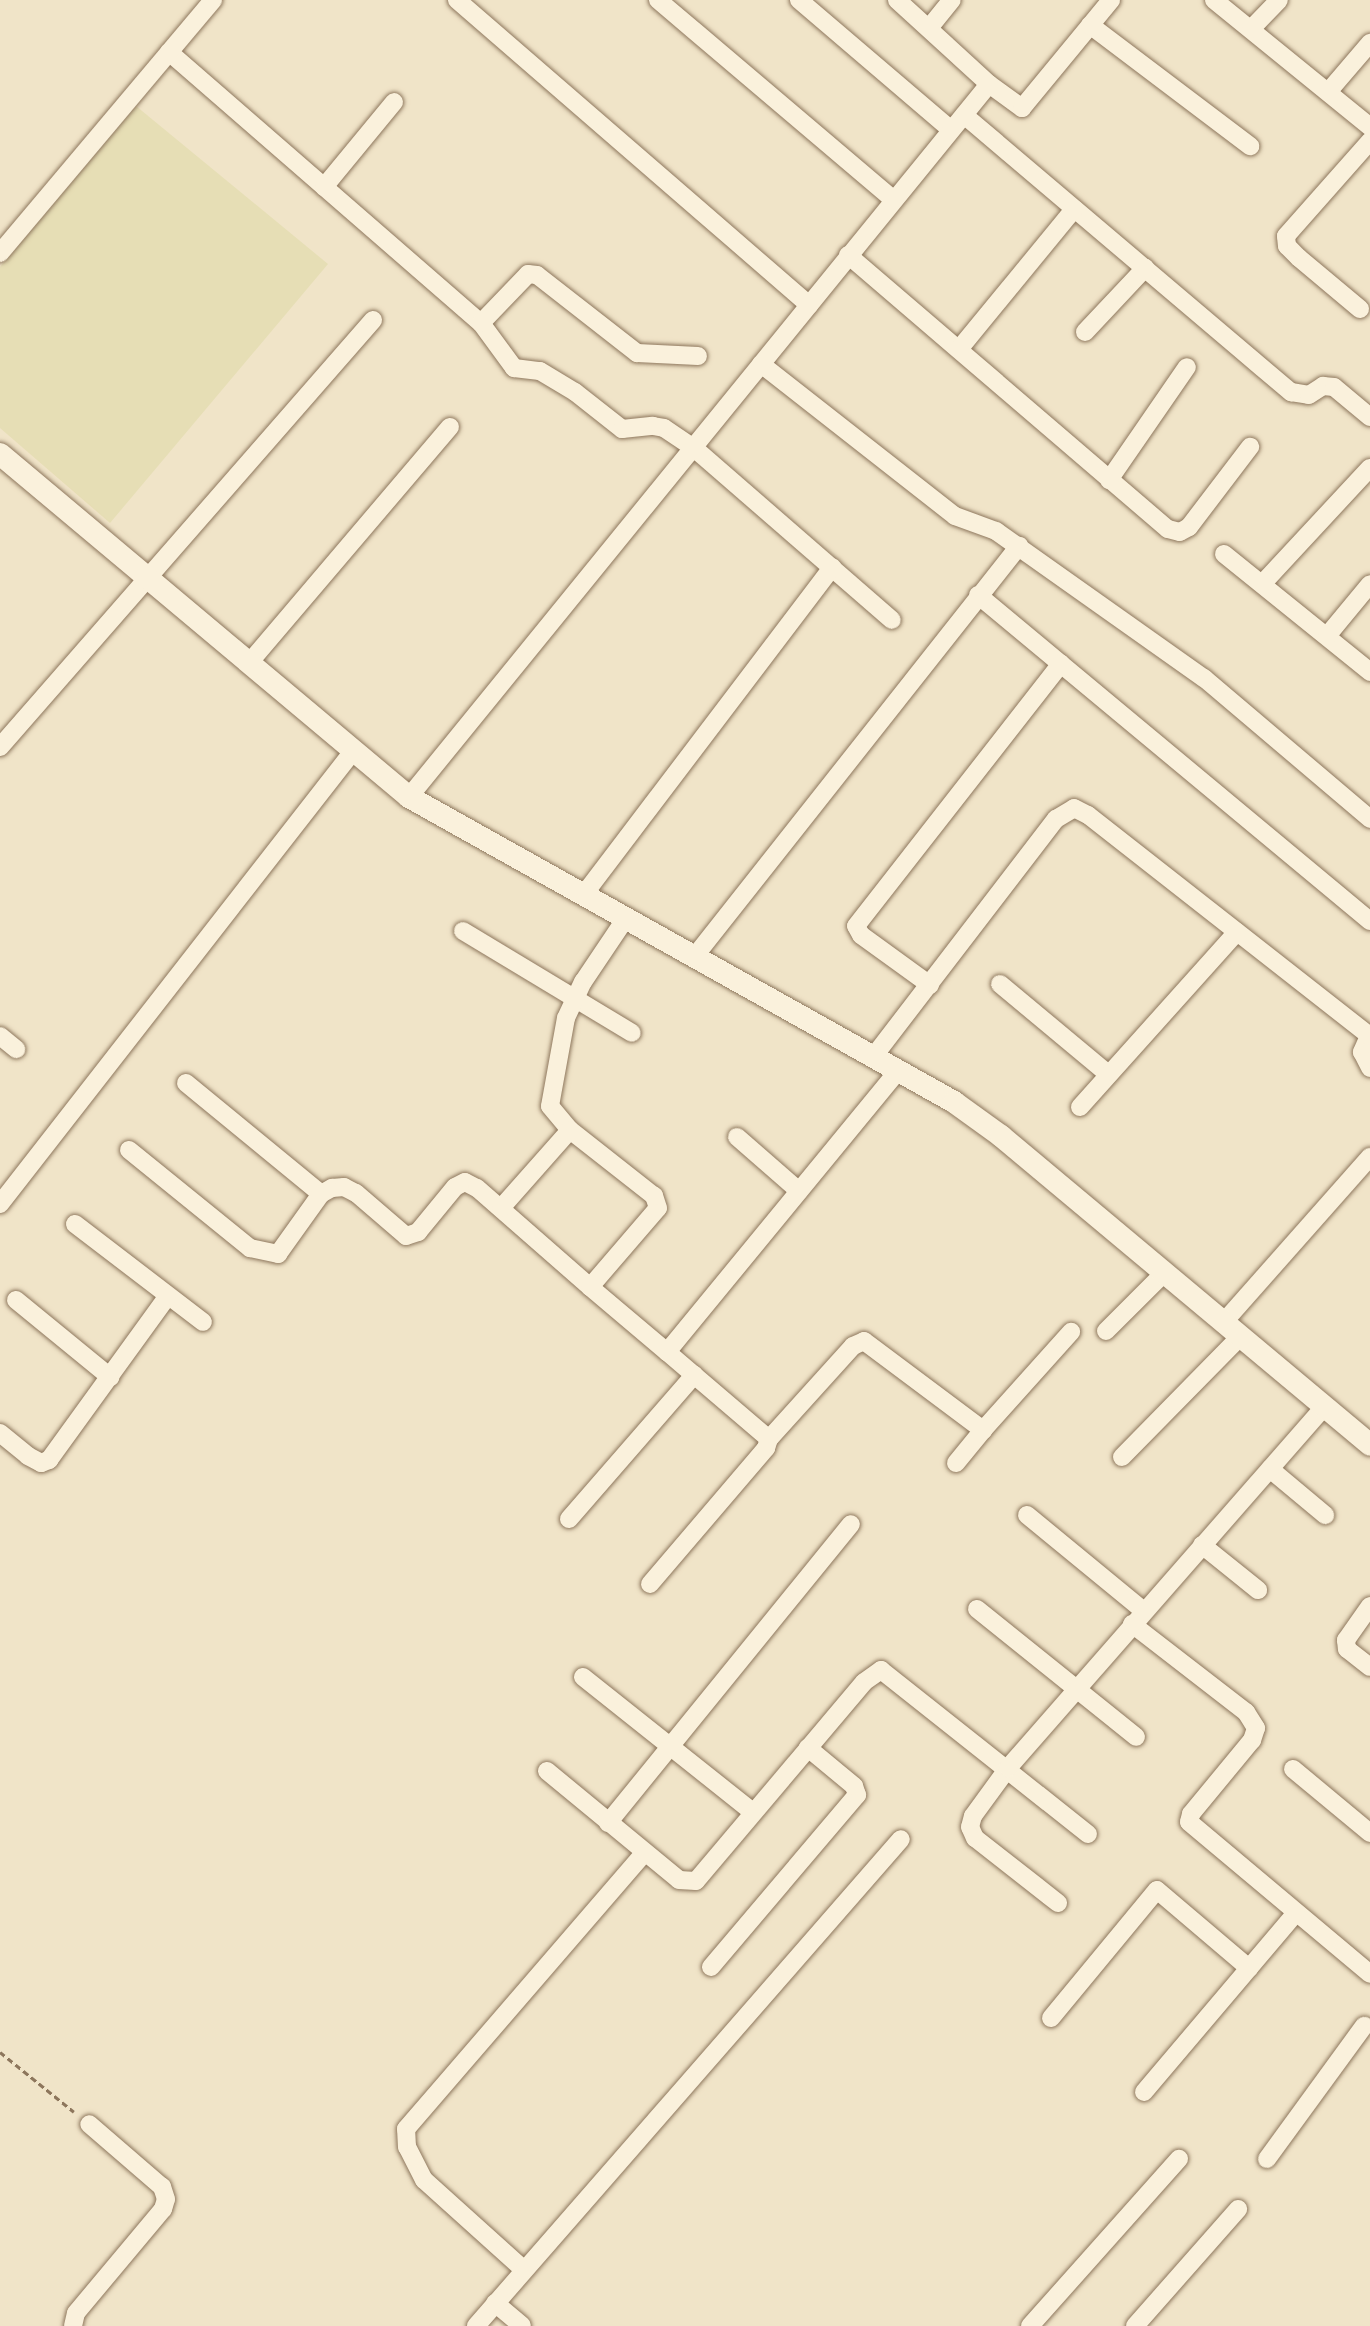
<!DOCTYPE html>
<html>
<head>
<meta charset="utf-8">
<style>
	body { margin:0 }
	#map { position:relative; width:1370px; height:2326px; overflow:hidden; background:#f0e4c8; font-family:"Libre Baskerville",serif }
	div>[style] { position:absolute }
	.farmland>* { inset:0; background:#e6deb5 }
	.path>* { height:3px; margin-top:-1.5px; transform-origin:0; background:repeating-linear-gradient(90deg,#8d765c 0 6px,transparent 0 10px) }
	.roads { filter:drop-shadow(0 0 2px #8d765c) drop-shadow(0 0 2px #8d765c) }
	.minor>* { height:18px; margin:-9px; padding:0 9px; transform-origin:9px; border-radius:9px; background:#faf1dc }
	.tertiary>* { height:22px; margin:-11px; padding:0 11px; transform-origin:11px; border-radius:11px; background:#faf1dc }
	span { translate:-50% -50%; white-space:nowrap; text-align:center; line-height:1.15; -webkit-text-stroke:7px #f7eed8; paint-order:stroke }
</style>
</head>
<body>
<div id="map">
	<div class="farmland">
		<div style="clip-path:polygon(136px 106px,328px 264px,110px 523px,0 428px,0 267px)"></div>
	</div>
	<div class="path">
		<div style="left:0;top:2052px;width:95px;rotate:39deg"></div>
	</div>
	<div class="roads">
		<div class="minor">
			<div style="left:457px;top:0;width:466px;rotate:40.9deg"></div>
			<div style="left:658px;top:0;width:309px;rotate:40.3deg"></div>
			<div style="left:799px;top:0;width:200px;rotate:40.5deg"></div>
			<div style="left:897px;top:0;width:125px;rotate:42.4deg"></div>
			<div style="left:989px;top:84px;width:41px;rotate:36deg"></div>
			<div style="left:1022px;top:108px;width:140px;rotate:-50.5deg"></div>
			<div style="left:1214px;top:0;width:201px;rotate:39.1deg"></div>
			<div style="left:1090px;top:25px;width:201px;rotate:37.1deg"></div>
			<div style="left:929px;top:28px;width:36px;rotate:-51deg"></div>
			<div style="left:1251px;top:29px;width:40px;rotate:-46deg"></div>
			<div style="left:169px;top:52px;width:413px;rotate:41deg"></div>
			<div style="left:481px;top:323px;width:56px;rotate:53.7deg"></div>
			<div style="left:514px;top:368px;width:26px;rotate:7deg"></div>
			<div style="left:540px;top:371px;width:41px;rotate:31deg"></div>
			<div style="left:575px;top:392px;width:60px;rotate:38.2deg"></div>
			<div style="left:622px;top:429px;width:31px;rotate:-6deg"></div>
			<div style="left:653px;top:426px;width:11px;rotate:10deg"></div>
			<div style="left:664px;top:428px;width:36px;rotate:34deg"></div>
			<div style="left:694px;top:448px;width:262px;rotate:41deg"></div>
			<div style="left:1328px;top:92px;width:65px;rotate:-49.4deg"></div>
			<div style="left:964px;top:115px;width:429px;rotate:40.3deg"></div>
			<div style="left:1291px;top:392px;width:18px;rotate:9deg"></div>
			<div style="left:1309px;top:395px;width:17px;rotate:-33deg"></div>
			<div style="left:1323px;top:386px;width:11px;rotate:5deg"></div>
			<div style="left:1334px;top:387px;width:47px;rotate:39.8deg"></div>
			<div style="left:324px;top:187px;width:110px;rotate:-50.5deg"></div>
			<div style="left:0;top:253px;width:331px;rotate:-49.9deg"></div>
			<div style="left:848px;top:255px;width:421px;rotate:40.6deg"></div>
			<div style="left:1168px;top:529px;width:12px;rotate:14deg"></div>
			<div style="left:1180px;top:532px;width:10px;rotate:-29deg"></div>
			<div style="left:1189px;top:527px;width:101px;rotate:-52.7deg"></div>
			<div style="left:1360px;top:309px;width:80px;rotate:-140.1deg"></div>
			<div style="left:1299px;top:258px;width:17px;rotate:-135deg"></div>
			<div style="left:1287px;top:246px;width:10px;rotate:-96deg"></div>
			<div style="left:1286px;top:236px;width:127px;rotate:-48.5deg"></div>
			<div style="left:481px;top:323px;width:68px;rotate:-46.2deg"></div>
			<div style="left:528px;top:274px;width:9px;rotate:6deg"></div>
			<div style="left:537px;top:275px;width:127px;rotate:38deg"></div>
			<div style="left:637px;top:353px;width:61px;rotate:2.8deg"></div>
			<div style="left:1085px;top:332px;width:88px;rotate:-46.8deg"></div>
			<div style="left:960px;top:348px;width:180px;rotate:-50.6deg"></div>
			<div style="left:761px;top:364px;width:246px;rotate:38.1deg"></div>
			<div style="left:955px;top:516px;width:44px;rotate:20.1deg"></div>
			<div style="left:996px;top:531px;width:255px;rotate:35.3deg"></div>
			<div style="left:1204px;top:678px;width:218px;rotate:40.3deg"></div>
			<div style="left:1109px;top:480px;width:137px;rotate:-55.4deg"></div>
			<div style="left:1224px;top:554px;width:188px;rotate:38.9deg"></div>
			<div style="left:1263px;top:583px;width:157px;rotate:-47.1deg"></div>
			<div style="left:978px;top:595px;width:510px;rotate:39.75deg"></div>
			<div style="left:1327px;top:636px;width:67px;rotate:-50.4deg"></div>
			<div style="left:249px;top:663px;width:310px;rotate:-49.6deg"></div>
			<div style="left:0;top:747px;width:567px;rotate:-48.86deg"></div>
			<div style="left:409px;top:797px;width:919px;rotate:-50.87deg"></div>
			<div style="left:585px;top:893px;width:409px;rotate:-52.8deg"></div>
			<div style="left:463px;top:931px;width:197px;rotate:31.1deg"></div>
			<div style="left:695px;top:956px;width:523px;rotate:-51.68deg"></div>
			<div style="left:1000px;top:984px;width:141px;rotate:39.8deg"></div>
			<div style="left:930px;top:985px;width:85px;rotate:-144.1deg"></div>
			<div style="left:861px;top:935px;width:10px;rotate:-119deg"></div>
			<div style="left:856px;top:926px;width:333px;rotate:-52deg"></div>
			<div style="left:1370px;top:1034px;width:20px;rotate:114deg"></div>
			<div style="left:1362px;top:1052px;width:18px;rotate:63deg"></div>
			<div style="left:0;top:1036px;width:21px;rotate:39deg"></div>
			<div style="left:874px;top:1056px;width:299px;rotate:-52.5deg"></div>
			<div style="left:1056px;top:819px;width:21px;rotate:-31deg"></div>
			<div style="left:1074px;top:808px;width:16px;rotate:27deg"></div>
			<div style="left:1088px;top:815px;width:357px;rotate:38.1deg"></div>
			<div style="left:186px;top:1083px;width:175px;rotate:39.4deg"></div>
			<div style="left:1080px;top:1107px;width:235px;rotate:-48.1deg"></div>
			<div style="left:737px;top:1137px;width:82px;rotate:41.1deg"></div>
			<div style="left:129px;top:1150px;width:156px;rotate:39deg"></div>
			<div style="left:250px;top:1248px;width:29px;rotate:12deg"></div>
			<div style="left:278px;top:1254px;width:74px;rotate:-54.4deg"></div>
			<div style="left:321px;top:1194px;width:13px;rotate:-29deg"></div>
			<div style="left:332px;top:1188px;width:12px;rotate:-5deg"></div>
			<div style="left:344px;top:1187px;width:13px;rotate:27deg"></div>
			<div style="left:356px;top:1193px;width:66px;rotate:40.7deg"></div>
			<div style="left:406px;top:1236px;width:13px;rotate:-18deg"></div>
			<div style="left:418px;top:1232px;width:58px;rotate:-50.6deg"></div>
			<div style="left:455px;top:1187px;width:11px;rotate:-27deg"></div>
			<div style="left:465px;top:1182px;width:13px;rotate:27deg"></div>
			<div style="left:477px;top:1188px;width:150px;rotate:41.2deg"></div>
			<div style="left:590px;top:1287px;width:104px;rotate:-49.3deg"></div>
			<div style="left:658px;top:1208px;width:13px;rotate:-108deg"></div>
			<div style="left:654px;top:1196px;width:107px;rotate:-141.8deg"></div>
			<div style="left:570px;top:1130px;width:31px;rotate:-130deg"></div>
			<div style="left:550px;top:1106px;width:89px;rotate:-79.7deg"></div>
			<div style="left:566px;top:1018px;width:40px;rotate:-65deg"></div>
			<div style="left:583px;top:982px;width:77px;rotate:-56.1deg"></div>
			<div style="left:0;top:1204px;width:576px;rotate:-52.06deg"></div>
			<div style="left:501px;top:1208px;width:104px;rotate:-48.5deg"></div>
			<div style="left:75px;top:1224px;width:161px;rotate:37.4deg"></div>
			<div style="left:590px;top:1287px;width:101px;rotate:40.2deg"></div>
			<div style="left:667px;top:1352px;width:365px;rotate:-50.6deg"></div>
			<div style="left:16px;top:1300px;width:122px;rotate:39.3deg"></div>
			<div style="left:1223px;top:1323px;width:222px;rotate:-48.5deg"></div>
			<div style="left:1106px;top:1331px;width:82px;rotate:-45deg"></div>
			<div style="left:0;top:1433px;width:36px;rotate:39deg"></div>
			<div style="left:28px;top:1456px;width:15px;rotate:28deg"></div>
			<div style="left:41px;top:1463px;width:9px;rotate:-21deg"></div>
			<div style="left:49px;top:1460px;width:201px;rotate:-54.1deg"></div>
			<div style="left:769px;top:1439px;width:125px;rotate:-47.9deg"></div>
			<div style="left:853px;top:1346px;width:12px;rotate:-24deg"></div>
			<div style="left:864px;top:1341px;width:149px;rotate:36.8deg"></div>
			<div style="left:983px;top:1430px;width:132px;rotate:-48.1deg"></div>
			<div style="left:1122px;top:1457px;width:168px;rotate:-45.5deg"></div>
			<div style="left:956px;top:1463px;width:43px;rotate:-50.7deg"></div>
			<div style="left:1270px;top:1469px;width:72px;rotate:39.9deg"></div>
			<div style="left:1027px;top:1515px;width:151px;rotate:39.4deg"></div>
			<div style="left:569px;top:1519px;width:191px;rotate:-49deg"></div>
			<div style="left:1202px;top:1545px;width:72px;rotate:38.8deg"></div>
			<div style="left:650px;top:1584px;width:179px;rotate:-49.5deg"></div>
			<div style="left:766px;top:1448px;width:9px;rotate:-72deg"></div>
			<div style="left:769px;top:1439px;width:134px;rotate:-139.5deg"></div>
			<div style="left:1370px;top:1606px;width:42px;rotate:125.2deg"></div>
			<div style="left:1346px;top:1640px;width:9px;rotate:84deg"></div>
			<div style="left:1347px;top:1649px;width:29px;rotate:38deg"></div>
			<div style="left:977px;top:1609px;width:204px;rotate:38.8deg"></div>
			<div style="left:1132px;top:1624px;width:144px;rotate:37.7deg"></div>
			<div style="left:1246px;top:1712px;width:19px;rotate:58deg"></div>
			<div style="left:1256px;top:1728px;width:13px;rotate:108deg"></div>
			<div style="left:1252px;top:1740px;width:96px;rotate:129.5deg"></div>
			<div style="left:1191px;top:1814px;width:8px;rotate:104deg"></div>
			<div style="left:1189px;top:1822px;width:236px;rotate:40deg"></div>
			<div style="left:583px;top:1677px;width:217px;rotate:38.5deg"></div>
			<div style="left:1293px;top:1769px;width:100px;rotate:39.7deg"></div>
			<div style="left:547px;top:1771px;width:171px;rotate:39.5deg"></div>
			<div style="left:679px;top:1880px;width:17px;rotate:3deg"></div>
			<div style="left:696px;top:1881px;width:260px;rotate:-49.8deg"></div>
			<div style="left:864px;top:1682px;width:21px;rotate:-35deg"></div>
			<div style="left:881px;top:1670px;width:264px;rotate:38.4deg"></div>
			<div style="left:608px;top:1823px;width:385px;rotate:-50.9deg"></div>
			<div style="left:1058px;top:1903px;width:105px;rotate:-141.9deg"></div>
			<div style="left:975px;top:1838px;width:12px;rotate:-114deg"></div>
			<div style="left:970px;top:1827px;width:11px;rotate:-75deg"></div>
			<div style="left:973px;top:1816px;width:59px;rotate:-53.9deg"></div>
			<div style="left:1008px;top:1768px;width:480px;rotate:-48.8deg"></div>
			<div style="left:711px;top:1967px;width:226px;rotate:-49.7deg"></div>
			<div style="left:857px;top:1795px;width:9px;rotate:-108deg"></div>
			<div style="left:854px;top:1786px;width:60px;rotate:-140.4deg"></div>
			<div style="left:1051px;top:2018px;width:166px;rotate:-50.4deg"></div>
			<div style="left:1157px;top:1890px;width:121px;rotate:40.3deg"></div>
			<div style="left:1144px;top:2092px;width:235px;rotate:-49.7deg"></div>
			<div style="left:1267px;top:2159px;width:165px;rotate:-53.9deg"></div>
			<div style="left:523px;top:2269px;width:133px;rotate:-138deg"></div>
			<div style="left:424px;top:2180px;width:37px;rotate:-117deg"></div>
			<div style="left:407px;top:2147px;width:18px;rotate:-93deg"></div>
			<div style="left:406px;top:2129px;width:364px;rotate:-49.2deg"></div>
			<div style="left:495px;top:2303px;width:35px;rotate:40deg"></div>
			<div style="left:73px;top:2326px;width:13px;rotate:-77deg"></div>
			<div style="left:76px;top:2313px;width:136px;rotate:-50.1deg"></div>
			<div style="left:163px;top:2209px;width:10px;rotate:-73deg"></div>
			<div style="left:166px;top:2199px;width:13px;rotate:-108deg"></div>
			<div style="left:162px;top:2187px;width:96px;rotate:-139.2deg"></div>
			<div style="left:476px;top:2326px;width:646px;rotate:-48.89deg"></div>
			<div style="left:1030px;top:2326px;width:224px;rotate:-48.3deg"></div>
			<div style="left:1135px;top:2326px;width:156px;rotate:-48.6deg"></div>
		</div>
		<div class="tertiary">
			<div style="left:0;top:454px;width:534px;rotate:39.98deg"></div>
			<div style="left:409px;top:797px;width:625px;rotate:29.23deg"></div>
			<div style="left:954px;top:1102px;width:58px;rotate:35.9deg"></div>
			<div style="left:1001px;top:1136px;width:481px;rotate:39.9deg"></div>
		</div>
	</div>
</div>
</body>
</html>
